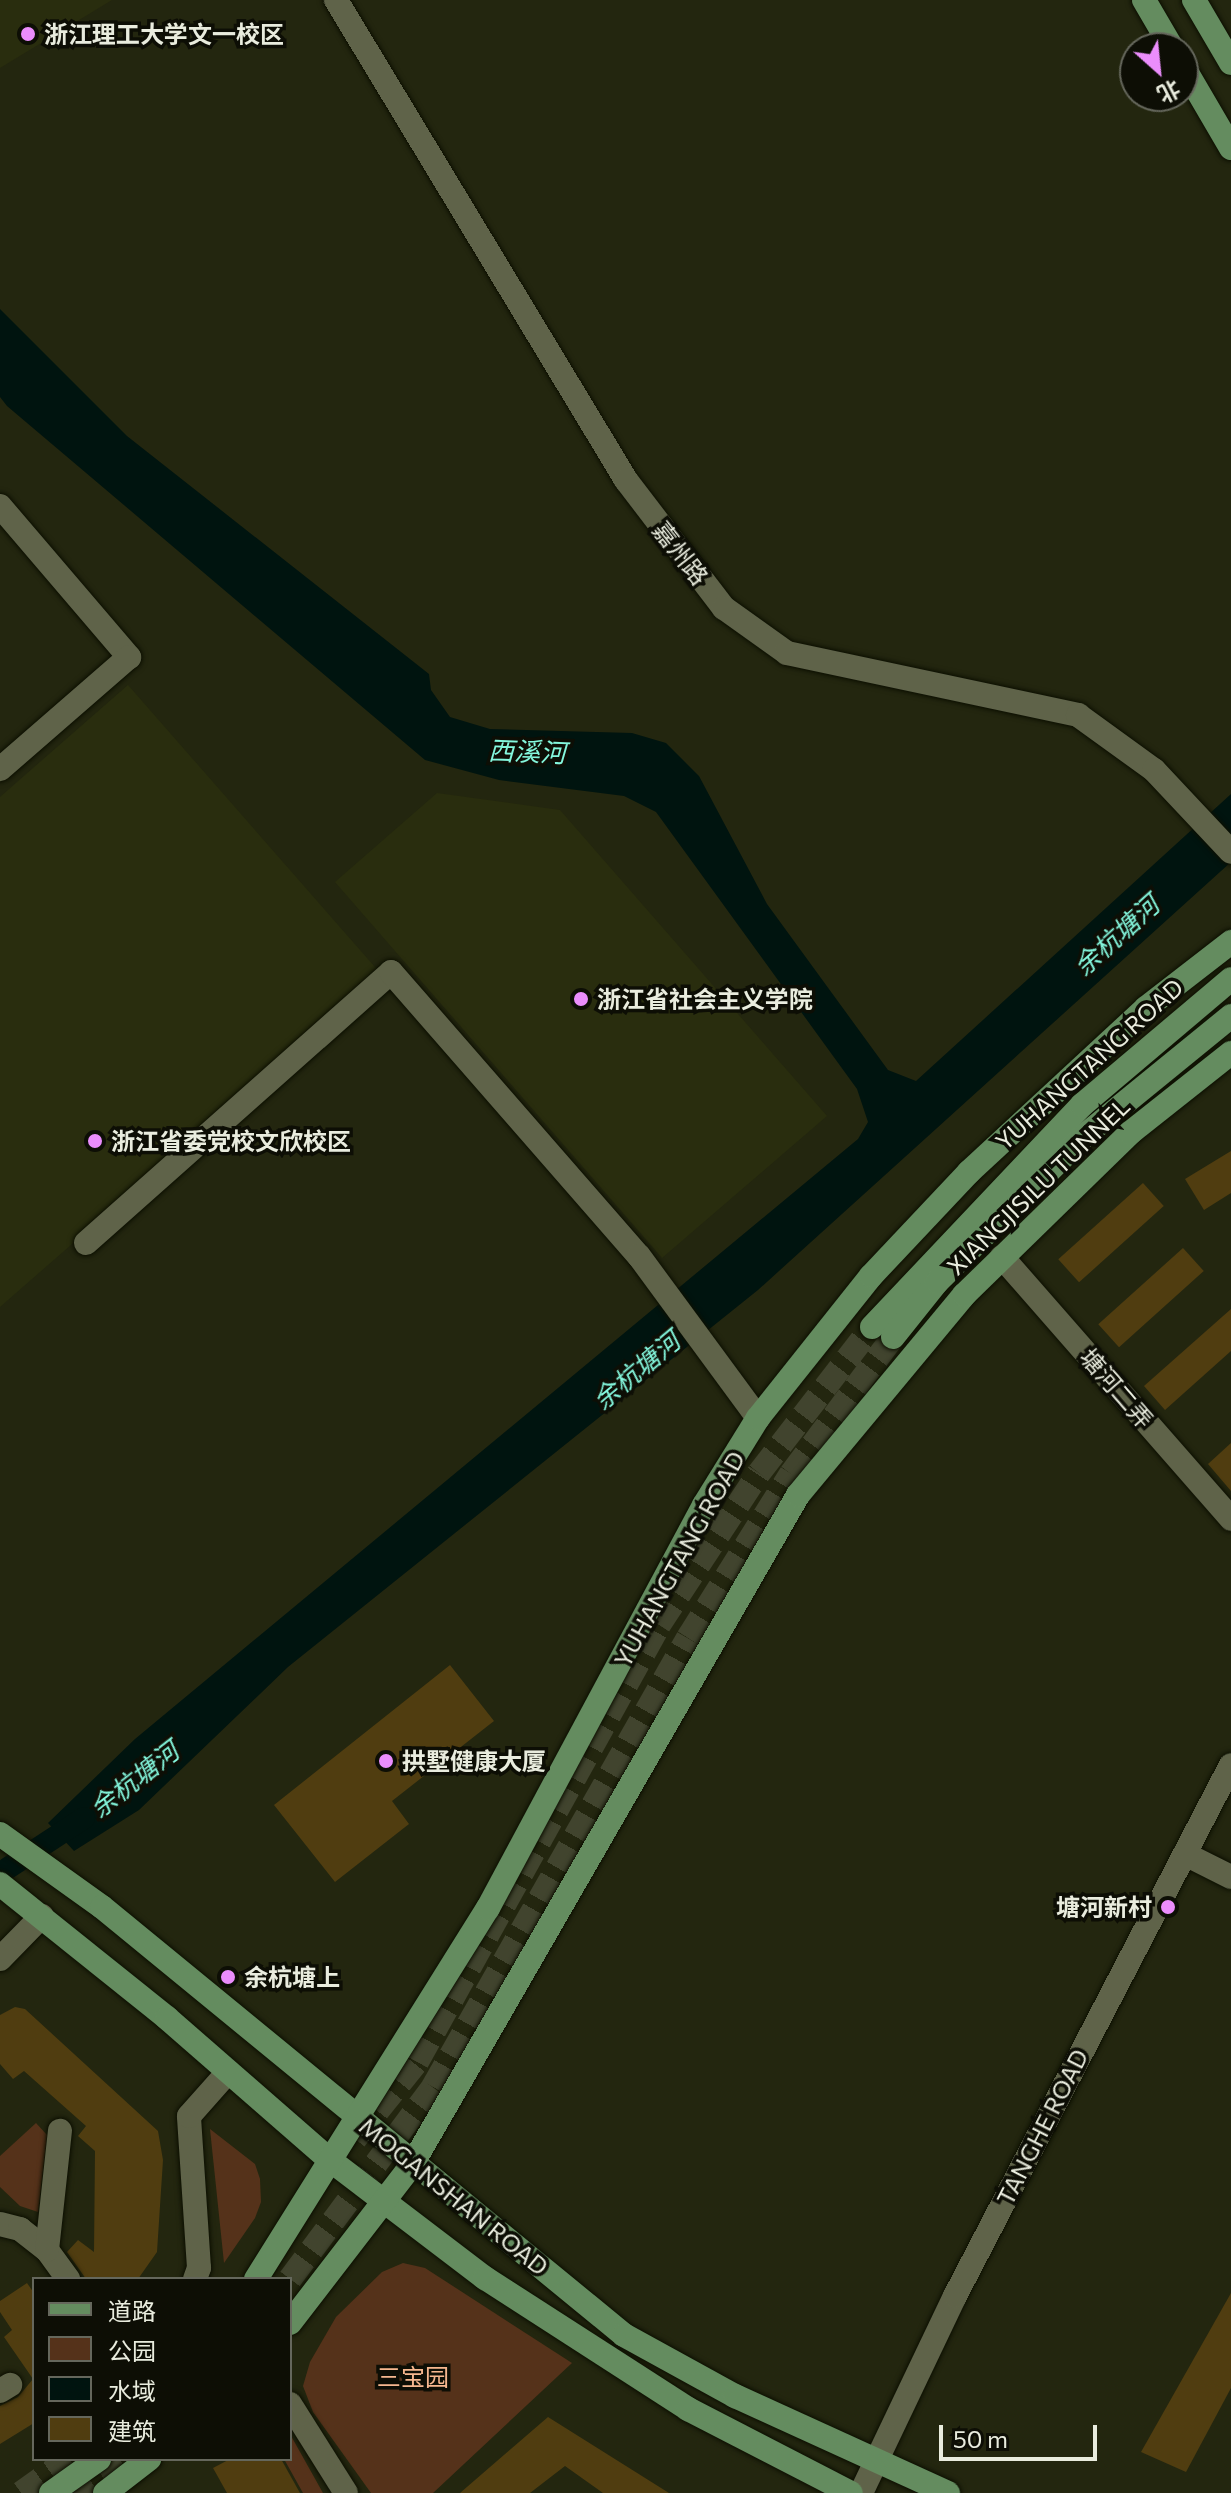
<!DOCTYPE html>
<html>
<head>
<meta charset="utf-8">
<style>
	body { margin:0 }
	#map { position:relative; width:1231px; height:2493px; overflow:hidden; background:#23260f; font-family:Commissioner,"Noto Sans SC",sans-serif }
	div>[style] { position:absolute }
	.built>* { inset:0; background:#292d0e }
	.green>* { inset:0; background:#55321a }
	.water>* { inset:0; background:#00140f }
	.canal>* { height:22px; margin:-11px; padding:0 11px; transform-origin:11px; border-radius:11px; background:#00140f }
	.building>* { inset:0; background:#503d10; transform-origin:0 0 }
	.major-tunnel>* { height:24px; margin-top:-12px; transform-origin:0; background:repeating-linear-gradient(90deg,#41442e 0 24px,transparent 0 36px) }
	.roads { filter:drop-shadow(0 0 2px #0c0f00) drop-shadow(0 0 2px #0c0f00) }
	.minor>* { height:24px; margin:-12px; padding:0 12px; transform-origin:12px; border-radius:12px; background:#5f6349 }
	.major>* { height:24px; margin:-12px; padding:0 12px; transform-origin:12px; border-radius:12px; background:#648c5f }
	.dots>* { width:22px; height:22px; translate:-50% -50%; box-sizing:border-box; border:4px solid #0d0e05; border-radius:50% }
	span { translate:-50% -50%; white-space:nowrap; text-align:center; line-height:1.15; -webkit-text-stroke:7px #0d0e05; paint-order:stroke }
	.poi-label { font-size:24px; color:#e9ecde; font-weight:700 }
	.left { translate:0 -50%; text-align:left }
	.right { translate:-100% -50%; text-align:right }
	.street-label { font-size:24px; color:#e9ecde }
	.park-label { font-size:24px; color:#f5b78f }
	.water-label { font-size:26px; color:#84f7dd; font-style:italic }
	.legend { position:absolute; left:32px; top:2277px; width:260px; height:184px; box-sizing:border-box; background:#0d0e05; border:2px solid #65675c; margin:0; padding:10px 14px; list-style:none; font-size:24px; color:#e9ecde }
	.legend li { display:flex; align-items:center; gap:16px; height:40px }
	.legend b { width:40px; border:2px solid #65675c }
	.north { position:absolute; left:1119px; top:32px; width:80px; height:80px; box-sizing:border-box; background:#0d0e05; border:2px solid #65675c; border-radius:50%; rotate:153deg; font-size:22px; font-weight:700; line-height:32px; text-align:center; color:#e9ecde }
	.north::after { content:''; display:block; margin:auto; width:28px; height:36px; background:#eb8dfc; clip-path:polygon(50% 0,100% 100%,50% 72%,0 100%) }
	.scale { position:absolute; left:939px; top:2425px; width:158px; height:36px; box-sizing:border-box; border:4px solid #e9ecde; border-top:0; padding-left:10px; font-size:24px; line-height:28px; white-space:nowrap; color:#e9ecde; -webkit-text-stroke:6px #0d0e05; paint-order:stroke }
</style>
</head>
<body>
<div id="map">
	<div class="built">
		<div style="clip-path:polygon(0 0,112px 0,0 68px)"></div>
		<div style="clip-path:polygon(128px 685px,381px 974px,0 1307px,0 797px)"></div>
		<div style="clip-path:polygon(437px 793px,560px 810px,827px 1116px,662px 1258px,335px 882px)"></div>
	</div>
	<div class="green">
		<div style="clip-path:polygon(36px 2123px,47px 2135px,38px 2212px,20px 2206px,0 2187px,0 2156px)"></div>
		<div style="clip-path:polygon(210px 2129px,255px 2164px,260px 2179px,261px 2202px,255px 2218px,224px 2263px)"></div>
		<div style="clip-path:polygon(403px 2263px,425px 2268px,572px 2363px,433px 2493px,371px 2493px,313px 2412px,303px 2386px,310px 2362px,336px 2317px,382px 2272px)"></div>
		<div style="clip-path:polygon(290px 2434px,323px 2493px,303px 2493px,284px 2459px,290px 2459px)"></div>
	</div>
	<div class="water">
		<div style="clip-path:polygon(0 309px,127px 436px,429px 674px,431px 690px,450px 717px,490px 729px,632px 733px,666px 743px,699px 776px,767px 904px,888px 1070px,916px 1081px,1231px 794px,1231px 862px,758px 1290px,288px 1667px,139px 1810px,74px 1851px,48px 1823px,135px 1739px,858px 1139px,868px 1122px,857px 1089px,656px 812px,624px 796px,499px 780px,425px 760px,7px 406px,0 397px)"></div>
	</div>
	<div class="canal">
		<div style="left:8px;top:1868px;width:91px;rotate:-33.3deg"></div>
	</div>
	<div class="building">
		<div style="clip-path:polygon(1231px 1151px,1231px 1193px,1204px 1210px,1185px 1179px)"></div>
		<div style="left:1143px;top:1183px;width:31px;height:114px;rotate:48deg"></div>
		<div style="left:1183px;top:1248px;width:31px;height:114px;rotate:48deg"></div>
		<div style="clip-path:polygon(1231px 1309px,1231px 1351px,1165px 1410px,1144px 1386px)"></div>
		<div style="clip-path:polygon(1231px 1443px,1231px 1491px,1208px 1464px)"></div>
		<div style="clip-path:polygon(450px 1665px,494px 1721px,392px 1801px,409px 1824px,335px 1882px,274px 1805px)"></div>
		<div style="clip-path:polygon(15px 2007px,25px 2009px,158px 2131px,163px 2160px,157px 2252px,138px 2279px,86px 2279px,67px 2252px,78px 2240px,94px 2252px,95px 2151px,78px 2136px,86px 2126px,24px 2071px,13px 2079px,0 2064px,0 2015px)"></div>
		<div style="clip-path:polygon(27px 2283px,34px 2293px,34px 2423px,0 2444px,0 2406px,18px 2397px,33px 2379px,4px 2337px,12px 2330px,0 2312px,0 2301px)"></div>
		<div style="clip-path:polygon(1231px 2293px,1231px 2388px,1186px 2472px,1141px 2452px)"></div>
		<div style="clip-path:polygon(548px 2417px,669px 2493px,603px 2493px,565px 2466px,530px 2493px,460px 2493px)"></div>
		<div style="clip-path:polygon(230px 2459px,281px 2459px,300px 2493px,227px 2493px,213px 2468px)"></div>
	</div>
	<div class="major-tunnel">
		<div style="left:355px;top:2139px;width:99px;rotate:-51.2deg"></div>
		<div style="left:417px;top:2062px;width:500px;rotate:-61deg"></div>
		<div style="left:659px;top:1625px;width:182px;rotate:-56.7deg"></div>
		<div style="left:759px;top:1473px;width:185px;rotate:-52.3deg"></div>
		<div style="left:290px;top:2279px;width:239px;rotate:-53.3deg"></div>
		<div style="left:433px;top:2087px;width:516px;rotate:-60.41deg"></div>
		<div style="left:688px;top:1638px;width:194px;rotate:-57.9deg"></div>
		<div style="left:791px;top:1474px;width:171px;rotate:-53.3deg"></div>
		<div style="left:21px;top:2493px;width:59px;rotate:-35.3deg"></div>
		<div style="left:70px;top:2493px;width:63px;rotate:-32.7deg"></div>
	</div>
	<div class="roads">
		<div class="minor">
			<div style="left:336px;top:0;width:561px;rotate:58.86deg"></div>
			<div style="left:626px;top:480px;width:161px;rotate:52.6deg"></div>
			<div style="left:724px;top:608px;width:77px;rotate:35.5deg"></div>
			<div style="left:787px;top:653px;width:298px;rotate:12deg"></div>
			<div style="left:1078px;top:715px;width:94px;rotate:35.9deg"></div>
			<div style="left:1154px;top:770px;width:112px;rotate:46.8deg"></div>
			<div style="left:0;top:506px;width:199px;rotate:49.5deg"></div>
			<div style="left:129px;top:657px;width:171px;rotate:139deg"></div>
			<div style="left:86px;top:1243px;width:408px;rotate:-41.6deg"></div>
			<div style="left:391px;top:972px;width:377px;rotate:48.9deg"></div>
			<div style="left:639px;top:1256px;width:201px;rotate:53.7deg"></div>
			<div style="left:1002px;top:1257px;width:348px;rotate:48.8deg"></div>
			<div style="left:1185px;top:1854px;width:51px;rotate:26.6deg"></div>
			<div style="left:0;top:1959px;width:60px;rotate:-45.7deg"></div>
			<div style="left:0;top:2224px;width:21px;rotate:14deg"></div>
			<div style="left:20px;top:2229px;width:34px;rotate:38deg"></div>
			<div style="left:47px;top:2250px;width:36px;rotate:54deg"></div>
			<div style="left:47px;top:2250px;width:120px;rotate:-83.8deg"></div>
			<div style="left:195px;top:2279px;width:12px;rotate:-70deg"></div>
			<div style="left:199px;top:2268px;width:152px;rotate:-93.8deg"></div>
			<div style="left:189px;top:2116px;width:59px;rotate:-48.4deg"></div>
			<div style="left:0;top:2391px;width:12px;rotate:-31deg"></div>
			<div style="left:290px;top:2404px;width:105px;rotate:57.8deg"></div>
			<div style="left:861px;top:2493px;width:218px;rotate:-64.5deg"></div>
			<div style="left:955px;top:2296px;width:598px;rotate:-62.54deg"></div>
		</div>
		<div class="major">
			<div style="left:1144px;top:0;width:56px;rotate:59.7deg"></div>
			<div style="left:1194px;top:0;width:73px;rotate:59.6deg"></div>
			<div style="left:1183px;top:66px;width:95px;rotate:59.7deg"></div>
			<div style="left:872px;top:1327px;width:306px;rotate:-46.6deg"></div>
			<div style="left:1082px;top:1105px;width:195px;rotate:-40.2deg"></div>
			<div style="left:893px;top:1337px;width:70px;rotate:-51.3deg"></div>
			<div style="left:937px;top:1282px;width:207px;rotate:-44.8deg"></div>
			<div style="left:1084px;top:1136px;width:190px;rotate:-39.2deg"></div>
			<div style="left:0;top:1834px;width:125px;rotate:35.6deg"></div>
			<div style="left:102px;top:1907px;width:675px;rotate:39.35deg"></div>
			<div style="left:624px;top:2335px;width:127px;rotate:28.8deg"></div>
			<div style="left:735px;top:2396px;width:234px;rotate:24.5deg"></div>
			<div style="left:0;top:1884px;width:214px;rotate:38.7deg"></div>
			<div style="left:167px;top:2018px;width:216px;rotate:41.1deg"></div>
			<div style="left:330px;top:2160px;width:195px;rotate:37.3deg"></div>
			<div style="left:485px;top:2278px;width:242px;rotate:32.8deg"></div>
			<div style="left:688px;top:2409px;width:183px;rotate:27.3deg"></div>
			<div style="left:256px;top:2279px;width:438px;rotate:-58deg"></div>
			<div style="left:488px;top:1908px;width:457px;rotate:-61.8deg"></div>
			<div style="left:704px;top:1505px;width:102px;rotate:-58.2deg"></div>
			<div style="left:758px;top:1418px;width:181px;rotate:-51.5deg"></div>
			<div style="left:871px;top:1276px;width:143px;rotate:-46.7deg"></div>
			<div style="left:969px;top:1172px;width:241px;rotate:-42.8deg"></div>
			<div style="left:1146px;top:1008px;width:108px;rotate:-37.8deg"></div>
			<div style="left:290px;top:2323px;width:202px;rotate:-52.4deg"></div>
			<div style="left:413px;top:2163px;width:771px;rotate:-60.04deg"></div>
			<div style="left:798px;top:1495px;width:260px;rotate:-50.3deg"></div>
			<div style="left:964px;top:1295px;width:232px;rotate:-44.3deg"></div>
			<div style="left:1130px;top:1133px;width:129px;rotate:-38.4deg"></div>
			<div style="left:51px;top:2493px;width:59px;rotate:-35.3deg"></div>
			<div style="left:105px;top:2493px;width:56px;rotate:-37.7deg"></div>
		</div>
	</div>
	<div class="dots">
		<div style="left:28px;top:34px;background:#eb8dfc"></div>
		<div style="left:581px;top:999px;background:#eb8dfc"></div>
		<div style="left:95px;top:1141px;background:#eb8dfc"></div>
		<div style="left:386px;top:1761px;background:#eb8dfc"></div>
		<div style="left:1168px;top:1907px;background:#eb8dfc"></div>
		<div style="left:228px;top:1977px;background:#eb8dfc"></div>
	</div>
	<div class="poi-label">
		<span class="left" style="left:44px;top:34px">浙江理工大学文一校区</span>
		<span class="left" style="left:597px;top:999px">浙江省社会主义学院</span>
		<span class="left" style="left:111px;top:1141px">浙江省委党校文欣校区</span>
		<span class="left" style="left:402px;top:1761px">拱墅健康大厦</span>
		<span class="right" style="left:1152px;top:1907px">塘河新村</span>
		<span class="left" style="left:244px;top:1977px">余杭塘上</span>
	</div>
	<div class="street-label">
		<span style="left:681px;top:553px;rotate:52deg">嘉州路</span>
		<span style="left:1089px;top:1064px;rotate:-42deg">YUHANGTANG ROAD</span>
		<span style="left:1038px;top:1186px;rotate:-44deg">XIANGJISILU TUNNEL</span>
		<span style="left:1117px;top:1388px;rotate:49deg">塘河二弄</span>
		<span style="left:679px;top:1559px;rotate:-61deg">YUHANGTANG ROAD</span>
		<span style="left:1042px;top:2127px;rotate:-63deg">TANGHE ROAD</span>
		<span style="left:454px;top:2196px;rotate:39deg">MOGANSHAN ROAD</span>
	</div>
	<div class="park-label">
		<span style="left:413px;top:2377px">三宝园</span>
	</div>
	<div class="water-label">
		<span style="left:527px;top:751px;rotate:2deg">西溪河</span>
		<span style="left:1116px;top:935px;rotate:-42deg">余杭塘河</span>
		<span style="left:636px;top:1370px;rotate:-40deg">余杭塘河</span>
		<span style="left:134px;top:1779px;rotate:-38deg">余杭塘河</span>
	</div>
	<ul class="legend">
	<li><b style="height:10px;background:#648c5f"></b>道路</li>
	<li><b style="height:22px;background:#55321a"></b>公园</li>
	<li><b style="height:22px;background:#00140f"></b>水域</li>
	<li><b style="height:22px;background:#503d10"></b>建筑</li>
	</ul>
	<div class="north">北</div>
	<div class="scale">50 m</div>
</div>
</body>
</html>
